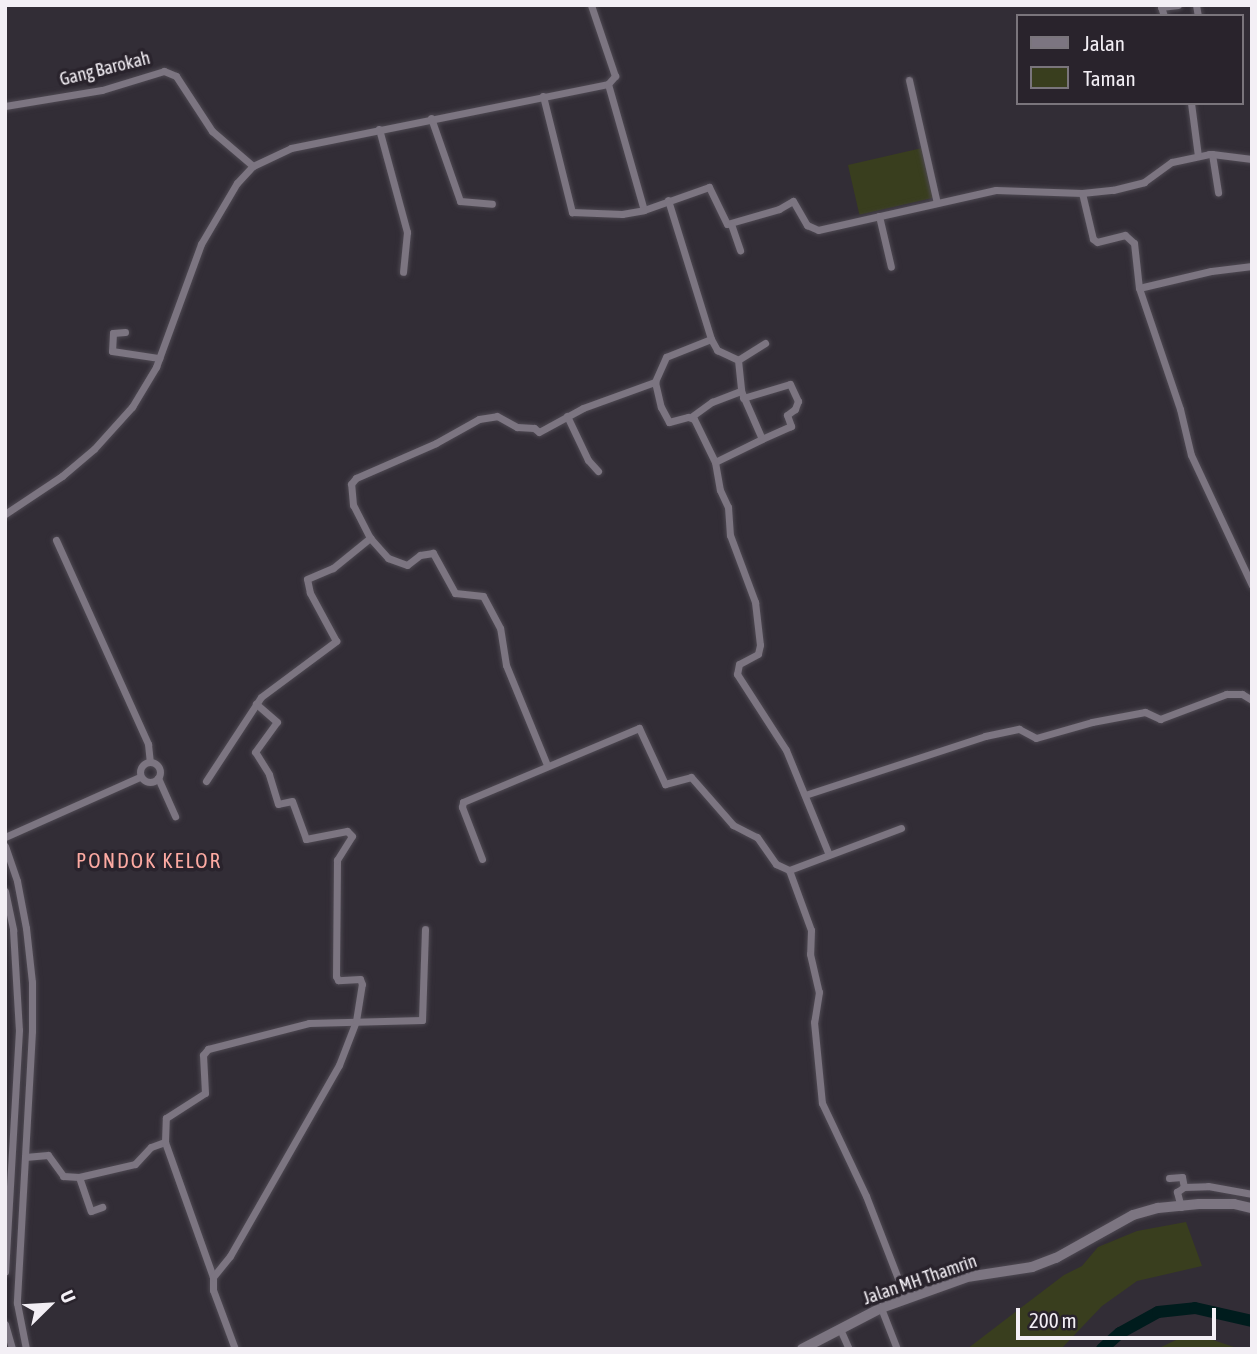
<!DOCTYPE html>
<html>
<head>
<meta charset="utf-8">
<style>
	body { margin:0 }
	#map { position:relative; width:1257px; height:1354px; overflow:hidden; background:#322d36; font-family:"Asap Condensed",sans-serif }
	div>[style] { position:absolute }
	.green>* { inset:0; background:#393e1e; transform-origin:0 0 }
	.river>* { height:12px; margin:-6px; padding:0 6px; transform-origin:6px; border-radius:6px; background:#001c1d }
	.roads { filter:drop-shadow(0 0 2px #4e4952) drop-shadow(0 0 2px #4e4952) }
	.street>* { height:7px; margin:-3.5px; padding:0 3.5px; transform-origin:3.5px; border-radius:3.5px; background:#7c7581 }
	.street>.ring { margin:-3.5px; padding:0; box-sizing:content-box; background:none; border:7px solid #7c7581; border-radius:50% }
	.secondary>* { height:10px; margin:-5px; padding:0 5px; transform-origin:5px; border-radius:5px; background:#7c7581 }
	span { translate:-50% -50%; white-space:nowrap; text-align:center; line-height:1.15; -webkit-text-stroke:7px #29232c; paint-order:stroke }
	.street-label { font-size:18px; color:#f3eff5 }
	.quarter-label { font-size:21px; color:#fdaaa2; letter-spacing:2px }
	.frame { position:absolute; inset:0; border:7px solid #f3eff5; pointer-events:none }
	.legend { position:absolute; left:1016px; top:14px; width:228px; height:91px; box-sizing:border-box; background:#29232c; border:2px solid #7a757c; margin:0; padding:9px 12px; list-style:none; font-size:21px; color:#f3eff5 }
	.legend li { display:flex; align-items:center; gap:14px; height:35px }
	.legend b { width:35px; border:2px solid #7a757c }
	.north { position:absolute; left:14px; top:1270px; width:70px; height:70px; -webkit-text-stroke:5px #29232c; paint-order:stroke; rotate:66deg; font-size:19px; font-weight:700; line-height:28px; text-align:center; color:#f3eff5 }
	.north::after { content:''; display:block; margin:auto; width:24px; height:32px; background:#f3eff5; clip-path:polygon(50% 0,100% 100%,50% 72%,0 100%) }
	.scale { position:absolute; left:1016px; top:1308px; width:200px; height:32px; box-sizing:border-box; border:4px solid #f3eff5; border-top:0; padding-left:9px; font-size:21px; line-height:24px; white-space:nowrap; color:#f3eff5; -webkit-text-stroke:5px #29232c; paint-order:stroke }
</style>
</head>
<body>
<div id="map">
	<div class="green">
		<div style="left:922px;top:148px;width:51px;height:76px;rotate:77deg"></div>
		<div style="clip-path:polygon(1186px 1222px,1202px 1266px,1137px 1281px,1102px 1306px,1061px 1349px,967px 1349px,1064px 1275px,1082px 1266px,1098px 1247px,1137px 1231px)"></div>
		<div style="clip-path:polygon(1210px 1339px,1240px 1349px,1157px 1349px,1176px 1340px)"></div>
	</div>
	<div class="river">
		<div style="left:1102px;top:1349px;width:24px;rotate:-42deg"></div>
		<div style="left:1120px;top:1333px;width:43px;rotate:-28.9deg"></div>
		<div style="left:1158px;top:1312px;width:37px;rotate:-6deg"></div>
		<div style="left:1195px;top:1308px;width:58px;rotate:12.8deg"></div>
	</div>
	<div class="roads">
		<div class="street">
			<div style="left:1196px;top:5px;width:11px;rotate:80deg"></div>
			<div style="left:1164px;top:16px;width:9px;rotate:-108deg"></div>
			<div style="left:1161px;top:7px;width:17px;rotate:-7deg"></div>
			<div style="left:909px;top:80px;width:126px;rotate:77.2deg"></div>
			<div style="left:608px;top:84px;width:131px;rotate:74.1deg"></div>
			<div style="left:644px;top:210px;width:69px;rotate:-19.5deg"></div>
			<div style="left:709px;top:187px;width:41px;rotate:64.1deg"></div>
			<div style="left:727px;top:224px;width:54px;rotate:-16.1deg"></div>
			<div style="left:779px;top:209px;width:16px;rotate:-30deg"></div>
			<div style="left:793px;top:201px;width:28px;rotate:60deg"></div>
			<div style="left:807px;top:225px;width:12px;rotate:24deg"></div>
			<div style="left:818px;top:230px;width:182px;rotate:-12.7deg"></div>
			<div style="left:996px;top:190px;width:86px;rotate:2deg"></div>
			<div style="left:1082px;top:193px;width:31px;rotate:-6deg"></div>
			<div style="left:1113px;top:190px;width:32px;rotate:-14deg"></div>
			<div style="left:1144px;top:182px;width:34px;rotate:-36deg"></div>
			<div style="left:1172px;top:162px;width:38px;rotate:-12deg"></div>
			<div style="left:1209px;top:154px;width:3px"></div>
			<div style="left:1212px;top:154px;width:39px;rotate:81deg"></div>
			<div style="left:543px;top:96px;width:120px;rotate:76deg"></div>
			<div style="left:572px;top:212px;width:50px;rotate:2.3deg"></div>
			<div style="left:622px;top:214px;width:22px;rotate:-10deg"></div>
			<div style="left:1191px;top:103px;width:53px;rotate:82.5deg"></div>
			<div style="left:5px;top:106px;width:98px;rotate:-9.4deg"></div>
			<div style="left:102px;top:90px;width:65px;rotate:-17deg"></div>
			<div style="left:164px;top:71px;width:13px;rotate:23deg"></div>
			<div style="left:176px;top:76px;width:66px;rotate:56.8deg"></div>
			<div style="left:212px;top:131px;width:54px;rotate:40.5deg"></div>
			<div style="left:431px;top:118px;width:88px;rotate:70.7deg"></div>
			<div style="left:460px;top:201px;width:32px;rotate:5deg"></div>
			<div style="left:379px;top:129px;width:107px;rotate:74.8deg"></div>
			<div style="left:407px;top:232px;width:40px;rotate:95.7deg"></div>
			<div style="left:1212px;top:154px;width:40px;rotate:7.1deg"></div>
			<div style="left:1082px;top:193px;width:47px;rotate:76.6deg"></div>
			<div style="left:1093px;top:239px;width:5px;rotate:37deg"></div>
			<div style="left:1097px;top:242px;width:29px;rotate:-14deg"></div>
			<div style="left:1125px;top:235px;width:12px;rotate:42deg"></div>
			<div style="left:1134px;top:243px;width:45px;rotate:83.7deg"></div>
			<div style="left:668px;top:200px;width:145px;rotate:72.8deg"></div>
			<div style="left:711px;top:339px;width:48px;rotate:158.2deg"></div>
			<div style="left:666px;top:357px;width:27px;rotate:114deg"></div>
			<div style="left:655px;top:382px;width:26px;rotate:77deg"></div>
			<div style="left:661px;top:407px;width:17px;rotate:62deg"></div>
			<div style="left:669px;top:422px;width:20px;rotate:-15deg"></div>
			<div style="left:688px;top:417px;width:6px;rotate:18deg"></div>
			<div style="left:694px;top:419px;width:48px;rotate:64deg"></div>
			<div style="left:715px;top:462px;width:28px;rotate:80deg"></div>
			<div style="left:720px;top:490px;width:19px;rotate:65deg"></div>
			<div style="left:728px;top:507px;width:28px;rotate:86deg"></div>
			<div style="left:730px;top:535px;width:72px;rotate:69.5deg"></div>
			<div style="left:755px;top:602px;width:43px;rotate:83.4deg"></div>
			<div style="left:760px;top:645px;width:9px;rotate:103deg"></div>
			<div style="left:758px;top:654px;width:21px;rotate:152deg"></div>
			<div style="left:739px;top:664px;width:10px;rotate:101deg"></div>
			<div style="left:737px;top:674px;width:90px;rotate:57.2deg"></div>
			<div style="left:786px;top:750px;width:113px;rotate:67.7deg"></div>
			<div style="left:879px;top:216px;width:52px;rotate:76.8deg"></div>
			<div style="left:731px;top:224px;width:28px;rotate:71deg"></div>
			<div style="left:1252px;top:266px;width:41px;rotate:173deg"></div>
			<div style="left:1211px;top:271px;width:74px;rotate:166.7deg"></div>
			<div style="left:1139px;top:288px;width:128px;rotate:71.3deg"></div>
			<div style="left:1180px;top:409px;width:47px;rotate:76.6deg"></div>
			<div style="left:1191px;top:455px;width:144px;rotate:64.9deg"></div>
			<div style="left:125px;top:332px;width:12px;rotate:175deg"></div>
			<div style="left:113px;top:333px;width:18px;rotate:93deg"></div>
			<div style="left:112px;top:351px;width:48px;rotate:8.5deg"></div>
			<div style="left:711px;top:339px;width:13px;rotate:61deg"></div>
			<div style="left:717px;top:350px;width:23px;rotate:25deg"></div>
			<div style="left:738px;top:360px;width:31px;rotate:84deg"></div>
			<div style="left:741px;top:391px;width:52px;rotate:66.4deg"></div>
			<div style="left:762px;top:439px;width:52px;rotate:153.9deg"></div>
			<div style="left:738px;top:360px;width:32px;rotate:-32deg"></div>
			<div style="left:743px;top:398px;width:49px;rotate:-16.6deg"></div>
			<div style="left:790px;top:384px;width:19px;rotate:65deg"></div>
			<div style="left:798px;top:401px;width:9px;rotate:111deg"></div>
			<div style="left:795px;top:409px;width:10px;rotate:143deg"></div>
			<div style="left:787px;top:415px;width:12px;rotate:70deg"></div>
			<div style="left:791px;top:426px;width:32px;rotate:156deg"></div>
			<div style="left:567px;top:416px;width:49px;rotate:64.5deg"></div>
			<div style="left:588px;top:460px;width:15px;rotate:48deg"></div>
			<div style="left:691px;top:417px;width:26px;rotate:-36deg"></div>
			<div style="left:712px;top:402px;width:31px;rotate:-21deg"></div>
			<div style="left:5px;top:514px;width:69px;rotate:-33.7deg"></div>
			<div style="left:62px;top:476px;width:42px;rotate:-40.2deg"></div>
			<div style="left:94px;top:449px;width:57px;rotate:-47.9deg"></div>
			<div style="left:132px;top:407px;width:47px;rotate:-59deg"></div>
			<div style="left:156px;top:367px;width:131px;rotate:-69.9deg"></div>
			<div style="left:201px;top:244px;width:71px;rotate:-59.5deg"></div>
			<div style="left:237px;top:183px;width:23px;rotate:-47deg"></div>
			<div style="left:253px;top:166px;width:42px;rotate:-25.3deg"></div>
			<div style="left:291px;top:148px;width:323px;rotate:-11.4deg"></div>
			<div style="left:608px;top:84px;width:11px;rotate:-49deg"></div>
			<div style="left:615px;top:76px;width:75px;rotate:-108.7deg"></div>
			<div style="left:56px;top:540px;width:224px;rotate:65.7deg"></div>
			<div style="left:148px;top:744px;width:18px;rotate:84deg"></div>
			<div class="ring" style="left:140px;top:762px;width:13px;height:13px"></div>
			<div style="left:547px;top:765px;width:108px;rotate:-112.3deg"></div>
			<div style="left:506px;top:665px;width:37px;rotate:-99deg"></div>
			<div style="left:500px;top:628px;width:36px;rotate:-118deg"></div>
			<div style="left:483px;top:596px;width:28px;rotate:-174deg"></div>
			<div style="left:455px;top:593px;width:46px;rotate:-118.8deg"></div>
			<div style="left:433px;top:553px;width:13px;rotate:171deg"></div>
			<div style="left:420px;top:555px;width:16px;rotate:142deg"></div>
			<div style="left:407px;top:565px;width:20px;rotate:-160deg"></div>
			<div style="left:388px;top:558px;width:27px;rotate:-132deg"></div>
			<div style="left:370px;top:538px;width:37px;rotate:-117deg"></div>
			<div style="left:353px;top:505px;width:21px;rotate:-95deg"></div>
			<div style="left:351px;top:484px;width:8px;rotate:-50deg"></div>
			<div style="left:356px;top:478px;width:87px;rotate:-23.6deg"></div>
			<div style="left:436px;top:443px;width:49px;rotate:-29.2deg"></div>
			<div style="left:479px;top:419px;width:18px;rotate:-9deg"></div>
			<div style="left:497px;top:416px;width:23px;rotate:29deg"></div>
			<div style="left:517px;top:427px;width:17px;rotate:3deg"></div>
			<div style="left:534px;top:428px;width:6px;rotate:39deg"></div>
			<div style="left:539px;top:432px;width:50px;rotate:-28.6deg"></div>
			<div style="left:583px;top:408px;width:77px;rotate:-19.9deg"></div>
			<div style="left:158px;top:778px;width:42px;rotate:65.9deg"></div>
			<div style="left:206px;top:781px;width:100px;rotate:-56.8deg"></div>
			<div style="left:261px;top:697px;width:94px;rotate:-36.7deg"></div>
			<div style="left:336px;top:641px;width:55px;rotate:-118.4deg"></div>
			<div style="left:310px;top:593px;width:14px;rotate:-102deg"></div>
			<div style="left:307px;top:579px;width:28px;rotate:-23deg"></div>
			<div style="left:333px;top:568px;width:48px;rotate:-39deg"></div>
			<div style="left:805px;top:795px;width:189px;rotate:-18.1deg"></div>
			<div style="left:985px;top:736px;width:35px;rotate:-12deg"></div>
			<div style="left:1019px;top:729px;width:19px;rotate:28deg"></div>
			<div style="left:1036px;top:738px;width:58px;rotate:-15.9deg"></div>
			<div style="left:1092px;top:722px;width:54px;rotate:-10.7deg"></div>
			<div style="left:1145px;top:712px;width:17px;rotate:25deg"></div>
			<div style="left:1160px;top:719px;width:71px;rotate:-20.7deg"></div>
			<div style="left:1226px;top:694px;width:16px"></div>
			<div style="left:1242px;top:694px;width:12px;rotate:31deg"></div>
			<div style="left:901px;top:828px;width:120px;rotate:159.4deg"></div>
			<div style="left:789px;top:870px;width:64px;rotate:69.9deg"></div>
			<div style="left:811px;top:930px;width:24px;rotate:92deg"></div>
			<div style="left:810px;top:954px;width:39px;rotate:77deg"></div>
			<div style="left:819px;top:992px;width:30px;rotate:99deg"></div>
			<div style="left:814px;top:1022px;width:81px;rotate:84.4deg"></div>
			<div style="left:822px;top:1103px;width:103px;rotate:64.7deg"></div>
			<div style="left:866px;top:1196px;width:110px;rotate:68.8deg"></div>
			<div style="left:5px;top:837px;width:148px;rotate:-24deg"></div>
			<div style="left:5px;top:846px;width:37px;rotate:71deg"></div>
			<div style="left:17px;top:881px;width:48px;rotate:79.2deg"></div>
			<div style="left:26px;top:928px;width:54px;rotate:83.7deg"></div>
			<div style="left:32px;top:982px;width:49px;rotate:90deg"></div>
			<div style="left:32px;top:1031px;width:272px;rotate:93.2deg"></div>
			<div style="left:17px;top:1303px;width:47px;rotate:78.9deg"></div>
			<div style="left:482px;top:859px;width:56px;rotate:-111deg"></div>
			<div style="left:462px;top:807px;width:5px;rotate:-79deg"></div>
			<div style="left:463px;top:802px;width:191px;rotate:-22.8deg"></div>
			<div style="left:639px;top:728px;width:62px;rotate:65.1deg"></div>
			<div style="left:665px;top:784px;width:27px;rotate:-15deg"></div>
			<div style="left:691px;top:777px;width:64px;rotate:48.8deg"></div>
			<div style="left:733px;top:825px;width:27px;rotate:27deg"></div>
			<div style="left:757px;top:837px;width:33px;rotate:55deg"></div>
			<div style="left:776px;top:864px;width:14px;rotate:25deg"></div>
			<div style="left:5px;top:891px;width:40px;rotate:78deg"></div>
			<div style="left:13px;top:930px;width:100px;rotate:86.6deg"></div>
			<div style="left:19px;top:1030px;width:242px;rotate:93.3deg"></div>
			<div style="left:25px;top:1157px;width:23px;rotate:-5deg"></div>
			<div style="left:48px;top:1155px;width:26px;rotate:54deg"></div>
			<div style="left:63px;top:1176px;width:16px;rotate:4deg"></div>
			<div style="left:79px;top:1177px;width:57px;rotate:-13.1deg"></div>
			<div style="left:135px;top:1164px;width:23px;rotate:-47deg"></div>
			<div style="left:151px;top:1147px;width:15px;rotate:-20deg"></div>
			<div style="left:79px;top:1177px;width:36px;rotate:71deg"></div>
			<div style="left:91px;top:1211px;width:12px;rotate:-20deg"></div>
			<div style="left:1169px;top:1178px;width:13px;rotate:-4deg"></div>
			<div style="left:1182px;top:1177px;width:10px;rotate:79deg"></div>
			<div style="left:1181px;top:1207px;width:16px;rotate:-105deg"></div>
			<div style="left:1177px;top:1192px;width:9px;rotate:-36deg"></div>
			<div style="left:1184px;top:1187px;width:24px;rotate:-2deg"></div>
			<div style="left:1208px;top:1186px;width:45px;rotate:10.3deg"></div>
			<div style="left:213px;top:1277px;width:143px;rotate:-109.6deg"></div>
			<div style="left:165px;top:1142px;width:24px;rotate:-88deg"></div>
			<div style="left:166px;top:1118px;width:46px;rotate:-32.7deg"></div>
			<div style="left:205px;top:1093px;width:38px;rotate:-93deg"></div>
			<div style="left:203px;top:1055px;width:8px;rotate:-50deg"></div>
			<div style="left:208px;top:1049px;width:104px;rotate:-14.4deg"></div>
			<div style="left:309px;top:1023px;width:113px;rotate:-1.5deg"></div>
			<div style="left:422px;top:1020px;width:91px;rotate:-88.1deg"></div>
			<div style="left:881px;top:1308px;width:44px;rotate:68.7deg"></div>
			<div style="left:5px;top:1324px;width:26px;rotate:74deg"></div>
			<div style="left:840px;top:1329px;width:22px;rotate:66deg"></div>
			<div style="left:235px;top:1349px;width:63px;rotate:-110.4deg"></div>
			<div style="left:213px;top:1290px;width:13px;rotate:-90deg"></div>
			<div style="left:213px;top:1277px;width:27px;rotate:-51deg"></div>
			<div style="left:230px;top:1256px;width:220px;rotate:-60.3deg"></div>
			<div style="left:339px;top:1065px;width:47px;rotate:-68.9deg"></div>
			<div style="left:356px;top:1021px;width:37px;rotate:-81deg"></div>
			<div style="left:362px;top:984px;width:5px;rotate:-112deg"></div>
			<div style="left:360px;top:979px;width:22px;rotate:177deg"></div>
			<div style="left:338px;top:980px;width:4px;rotate:-117deg"></div>
			<div style="left:336px;top:976px;width:116px;rotate:-89.5deg"></div>
			<div style="left:337px;top:860px;width:28px;rotate:-58deg"></div>
			<div style="left:352px;top:836px;width:7px;rotate:-135deg"></div>
			<div style="left:347px;top:831px;width:42px;rotate:169deg"></div>
			<div style="left:306px;top:839px;width:40px;rotate:-110.2deg"></div>
			<div style="left:292px;top:801px;width:14px;rotate:168deg"></div>
			<div style="left:278px;top:804px;width:31px;rotate:-107deg"></div>
			<div style="left:269px;top:774px;width:26px;rotate:-122deg"></div>
			<div style="left:255px;top:752px;width:37px;rotate:-54deg"></div>
			<div style="left:277px;top:722px;width:28px;rotate:-139deg"></div>
		</div>
		<div class="secondary">
			<div style="left:802px;top:1349px;width:89px;rotate:-27.4deg"></div>
			<div style="left:881px;top:1308px;width:91px;rotate:-19.8deg"></div>
			<div style="left:967px;top:1277px;width:66px;rotate:-8.7deg"></div>
			<div style="left:1032px;top:1267px;width:26px;rotate:-21deg"></div>
			<div style="left:1056px;top:1258px;width:88px;rotate:-29.2deg"></div>
			<div style="left:1133px;top:1215px;width:26px;rotate:-16deg"></div>
			<div style="left:1158px;top:1208px;width:41px;rotate:-5.6deg"></div>
			<div style="left:1199px;top:1204px;width:35px"></div>
			<div style="left:1234px;top:1204px;width:18px;rotate:13deg"></div>
		</div>
	</div>
	<div class="street-label">
		<span style="left:105px;top:69px;rotate:-14deg">Gang Barokah</span>
		<span style="left:920px;top:1280px;rotate:-19deg">Jalan MH Thamrin</span>
	</div>
	<div class="quarter-label">
		<span style="left:149px;top:860px">PONDOK KELOR</span>
	</div>
	<div class="frame"></div>
	<ul class="legend">
	<li><b style="height:9px;background:#7c7581"></b>Jalan</li>
	<li><b style="height:19px;background:#393e1e"></b>Taman</li>
	</ul>
	<div class="north">U</div>
	<div class="scale">200 m</div>
</div>
</body>
</html>
